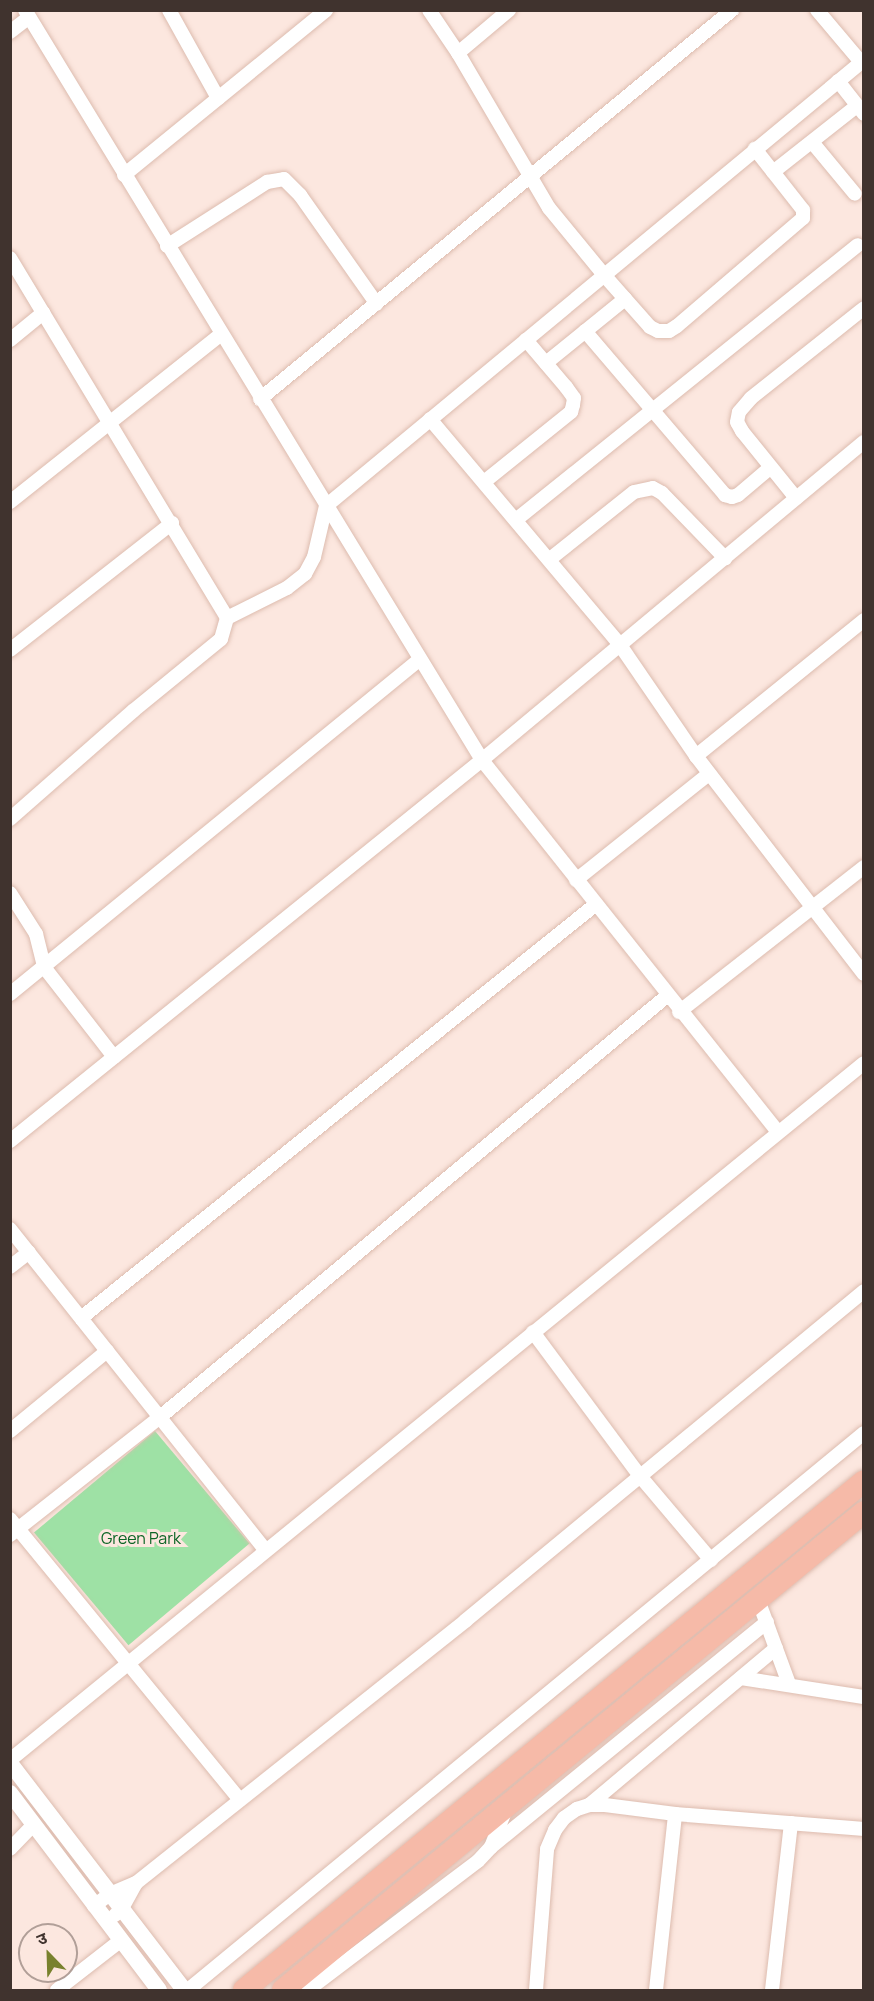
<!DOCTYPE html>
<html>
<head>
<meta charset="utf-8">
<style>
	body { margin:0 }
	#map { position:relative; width:874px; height:2001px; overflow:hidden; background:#fce7df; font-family:Manrope,"Noto Sans Devanagari",sans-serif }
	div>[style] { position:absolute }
	.green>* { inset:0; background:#9ee1a5; transform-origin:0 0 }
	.roads { filter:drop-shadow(0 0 2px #ddbcaf) drop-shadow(0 0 2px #ddbcaf) }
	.minor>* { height:14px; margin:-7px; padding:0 7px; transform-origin:7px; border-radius:7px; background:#fff }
	.tertiary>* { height:16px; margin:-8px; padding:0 8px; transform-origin:8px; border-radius:8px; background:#fff }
	.trunk>* { height:22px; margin:-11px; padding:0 11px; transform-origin:11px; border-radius:11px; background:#f6baa8 }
	span { translate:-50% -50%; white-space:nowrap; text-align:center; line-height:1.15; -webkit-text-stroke:6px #fce7df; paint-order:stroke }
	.park-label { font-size:16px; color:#0d6626 }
	.frame { position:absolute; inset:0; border:12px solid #40332e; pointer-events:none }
	.north { position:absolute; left:18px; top:1923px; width:60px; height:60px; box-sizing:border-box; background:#fce7df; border:2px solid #b19f98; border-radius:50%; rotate:337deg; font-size:16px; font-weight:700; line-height:24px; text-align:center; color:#40332e }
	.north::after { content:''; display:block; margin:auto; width:21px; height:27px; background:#78812d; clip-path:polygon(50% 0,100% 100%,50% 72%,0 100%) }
</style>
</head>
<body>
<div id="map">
	<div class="green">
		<div style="left:155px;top:1431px;width:147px;height:158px;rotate:50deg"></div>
	</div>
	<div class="roads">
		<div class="minor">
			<div style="left:25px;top:10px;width:878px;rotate:58.64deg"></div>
			<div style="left:482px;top:760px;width:475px;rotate:51.5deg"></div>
			<div style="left:169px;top:10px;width:101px;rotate:60.9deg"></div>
			<div style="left:429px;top:10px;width:52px;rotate:56deg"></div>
			<div style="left:458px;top:53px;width:180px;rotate:59.6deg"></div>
			<div style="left:549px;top:208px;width:87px;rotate:50.6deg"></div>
			<div style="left:604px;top:275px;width:69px;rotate:48.5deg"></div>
			<div style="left:650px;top:327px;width:9px;rotate:27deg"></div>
			<div style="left:658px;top:331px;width:11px"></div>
			<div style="left:669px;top:331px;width:9px;rotate:-32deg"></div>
			<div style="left:677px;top:326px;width:166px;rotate:-40.6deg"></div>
			<div style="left:803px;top:218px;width:8px;rotate:-90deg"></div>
			<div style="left:803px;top:210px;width:78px;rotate:-128.2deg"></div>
			<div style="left:817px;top:10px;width:68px;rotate:49.8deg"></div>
			<div style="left:10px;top:32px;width:24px;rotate:-38deg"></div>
			<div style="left:458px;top:53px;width:67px;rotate:-40.1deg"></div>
			<div style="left:838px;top:81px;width:42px;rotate:51.8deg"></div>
			<div style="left:812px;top:142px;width:67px;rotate:50.4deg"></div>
			<div style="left:773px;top:172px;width:107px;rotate:-38.2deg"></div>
			<div style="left:124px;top:175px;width:261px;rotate:-39.2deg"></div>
			<div style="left:167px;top:246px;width:119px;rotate:-32.6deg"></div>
			<div style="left:267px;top:182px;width:17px;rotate:-10deg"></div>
			<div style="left:284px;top:179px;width:23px;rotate:45deg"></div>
			<div style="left:300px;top:195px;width:133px;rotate:54.8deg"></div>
			<div style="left:10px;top:258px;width:420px;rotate:58.9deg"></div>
			<div style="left:227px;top:618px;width:22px;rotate:106deg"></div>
			<div style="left:221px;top:639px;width:114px;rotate:140.7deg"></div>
			<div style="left:133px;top:711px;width:164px;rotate:138.7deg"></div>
			<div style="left:585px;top:331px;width:216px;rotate:49.5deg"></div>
			<div style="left:725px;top:495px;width:7px;rotate:16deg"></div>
			<div style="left:732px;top:497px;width:6px;rotate:-18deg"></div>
			<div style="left:738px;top:495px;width:43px;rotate:-40.3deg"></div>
			<div style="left:10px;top:340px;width:43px;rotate:-39.3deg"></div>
			<div style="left:546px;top:363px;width:102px;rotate:-39deg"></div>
			<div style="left:260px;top:399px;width:612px;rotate:-39.49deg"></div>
			<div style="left:430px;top:419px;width:295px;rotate:49.9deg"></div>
			<div style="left:620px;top:645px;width:135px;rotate:55.6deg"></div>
			<div style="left:696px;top:756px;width:275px;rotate:52.4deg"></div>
			<div style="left:484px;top:482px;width:112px;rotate:-38.8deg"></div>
			<div style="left:571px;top:412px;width:7px;rotate:-74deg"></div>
			<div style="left:573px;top:405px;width:7px;rotate:-82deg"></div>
			<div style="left:574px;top:398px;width:14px;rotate:-126deg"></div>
			<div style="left:566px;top:387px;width:62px;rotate:-130.4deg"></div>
			<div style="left:796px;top:498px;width:86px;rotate:-128.9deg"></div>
			<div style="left:742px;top:431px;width:10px;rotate:-119deg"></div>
			<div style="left:737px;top:422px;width:10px;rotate:-79deg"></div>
			<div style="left:739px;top:412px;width:18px;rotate:-49deg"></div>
			<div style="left:751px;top:398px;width:144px;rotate:-38.5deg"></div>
			<div style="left:10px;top:502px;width:270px;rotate:-38.5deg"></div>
			<div style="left:517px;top:519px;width:437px;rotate:-38.8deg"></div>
			<div style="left:550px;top:559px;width:107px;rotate:-38.6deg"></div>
			<div style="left:634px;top:492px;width:19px;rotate:-12deg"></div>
			<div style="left:653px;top:488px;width:10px;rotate:29deg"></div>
			<div style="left:662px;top:493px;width:91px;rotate:45.9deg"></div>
			<div style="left:227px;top:618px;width:67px;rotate:-26.6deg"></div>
			<div style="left:287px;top:588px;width:23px;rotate:-38deg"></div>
			<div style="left:305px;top:574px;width:19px;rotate:-62deg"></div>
			<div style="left:314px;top:557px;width:52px;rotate:-76.8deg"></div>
			<div style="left:326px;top:506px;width:699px;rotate:-39.66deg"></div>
			<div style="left:10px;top:650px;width:206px;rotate:-38.1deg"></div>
			<div style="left:696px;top:756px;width:216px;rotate:-39deg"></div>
			<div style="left:576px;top:880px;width:170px;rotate:-38.6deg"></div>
			<div style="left:10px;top:893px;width:49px;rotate:57.6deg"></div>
			<div style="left:36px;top:934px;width:34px;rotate:76deg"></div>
			<div style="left:44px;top:967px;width:114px;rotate:52.1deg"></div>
			<div style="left:10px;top:994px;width:529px;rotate:-39.25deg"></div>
			<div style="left:679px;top:1012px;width:235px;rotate:-38.1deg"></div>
			<div style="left:10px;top:1141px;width:607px;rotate:-38.91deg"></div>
			<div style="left:482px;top:760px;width:497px;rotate:-39.8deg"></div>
			<div style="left:10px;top:1229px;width:410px;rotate:51.5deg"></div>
			<div style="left:10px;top:1267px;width:24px;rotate:-38deg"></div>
			<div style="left:81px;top:1318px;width:659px;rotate:-38.78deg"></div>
			<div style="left:533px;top:1332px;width:179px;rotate:53.4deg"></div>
			<div style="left:640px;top:1476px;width:110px;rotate:49.8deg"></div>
			<div style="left:10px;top:1431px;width:126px;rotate:-39.5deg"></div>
			<div style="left:10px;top:1519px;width:363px;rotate:50.7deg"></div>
			<div style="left:10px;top:1535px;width:191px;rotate:-38.2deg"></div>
			<div style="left:160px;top:1417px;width:659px;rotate:-39.71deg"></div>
			<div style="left:757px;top:1597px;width:93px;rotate:69.8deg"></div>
			<div style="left:741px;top:1678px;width:124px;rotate:8.8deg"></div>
			<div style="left:10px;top:1760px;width:1102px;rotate:-39.22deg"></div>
			<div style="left:589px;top:1805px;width:244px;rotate:-40deg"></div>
			<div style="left:491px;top:1847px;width:356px;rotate:-39.2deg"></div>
			<div style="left:10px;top:1849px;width:33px;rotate:-46deg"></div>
			<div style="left:94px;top:1906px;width:20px;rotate:-37deg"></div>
			<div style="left:110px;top:1894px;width:28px;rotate:-23deg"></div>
			<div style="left:115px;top:1915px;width:8px;rotate:-40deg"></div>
			<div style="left:121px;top:1910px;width:31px;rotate:-61deg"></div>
			<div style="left:136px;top:1883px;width:421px;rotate:-38.5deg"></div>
			<div style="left:465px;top:1621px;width:518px;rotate:-39.59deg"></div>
			<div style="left:57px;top:1990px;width:80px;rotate:-37.9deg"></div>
			<div style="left:188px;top:1990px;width:876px;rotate:-39.49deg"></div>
			<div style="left:308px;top:1990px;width:213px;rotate:-37.2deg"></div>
			<div style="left:478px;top:1861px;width:19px;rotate:-47deg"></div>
			<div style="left:491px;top:1847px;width:41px;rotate:-68.5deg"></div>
			<div style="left:536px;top:1990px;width:141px;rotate:-85.5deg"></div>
			<div style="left:547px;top:1849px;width:21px;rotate:-67deg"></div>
			<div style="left:555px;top:1830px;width:15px;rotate:-53deg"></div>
			<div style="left:564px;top:1818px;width:16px;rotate:-35deg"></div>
			<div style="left:577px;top:1809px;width:13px;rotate:-18deg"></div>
			<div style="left:589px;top:1805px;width:16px"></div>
			<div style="left:605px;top:1805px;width:71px;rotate:7.3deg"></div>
			<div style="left:675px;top:1814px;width:190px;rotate:4.5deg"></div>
			<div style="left:656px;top:1990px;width:177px;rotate:-83.8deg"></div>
			<div style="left:772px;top:1990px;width:168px;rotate:-83.5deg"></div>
		</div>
		<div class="tertiary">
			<div style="left:10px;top:1763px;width:286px;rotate:52.5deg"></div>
			<div style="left:10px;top:1793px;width:247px;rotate:52.9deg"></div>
		</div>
		<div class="trunk">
			<div style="left:244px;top:1990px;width:802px;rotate:-39.38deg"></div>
			<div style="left:283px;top:1990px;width:752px;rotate:-39.44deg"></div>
		</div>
	</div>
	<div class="park-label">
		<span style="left:141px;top:1538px">Green Park</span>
	</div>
	<div class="frame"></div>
	<div class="north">उ</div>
</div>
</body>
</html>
